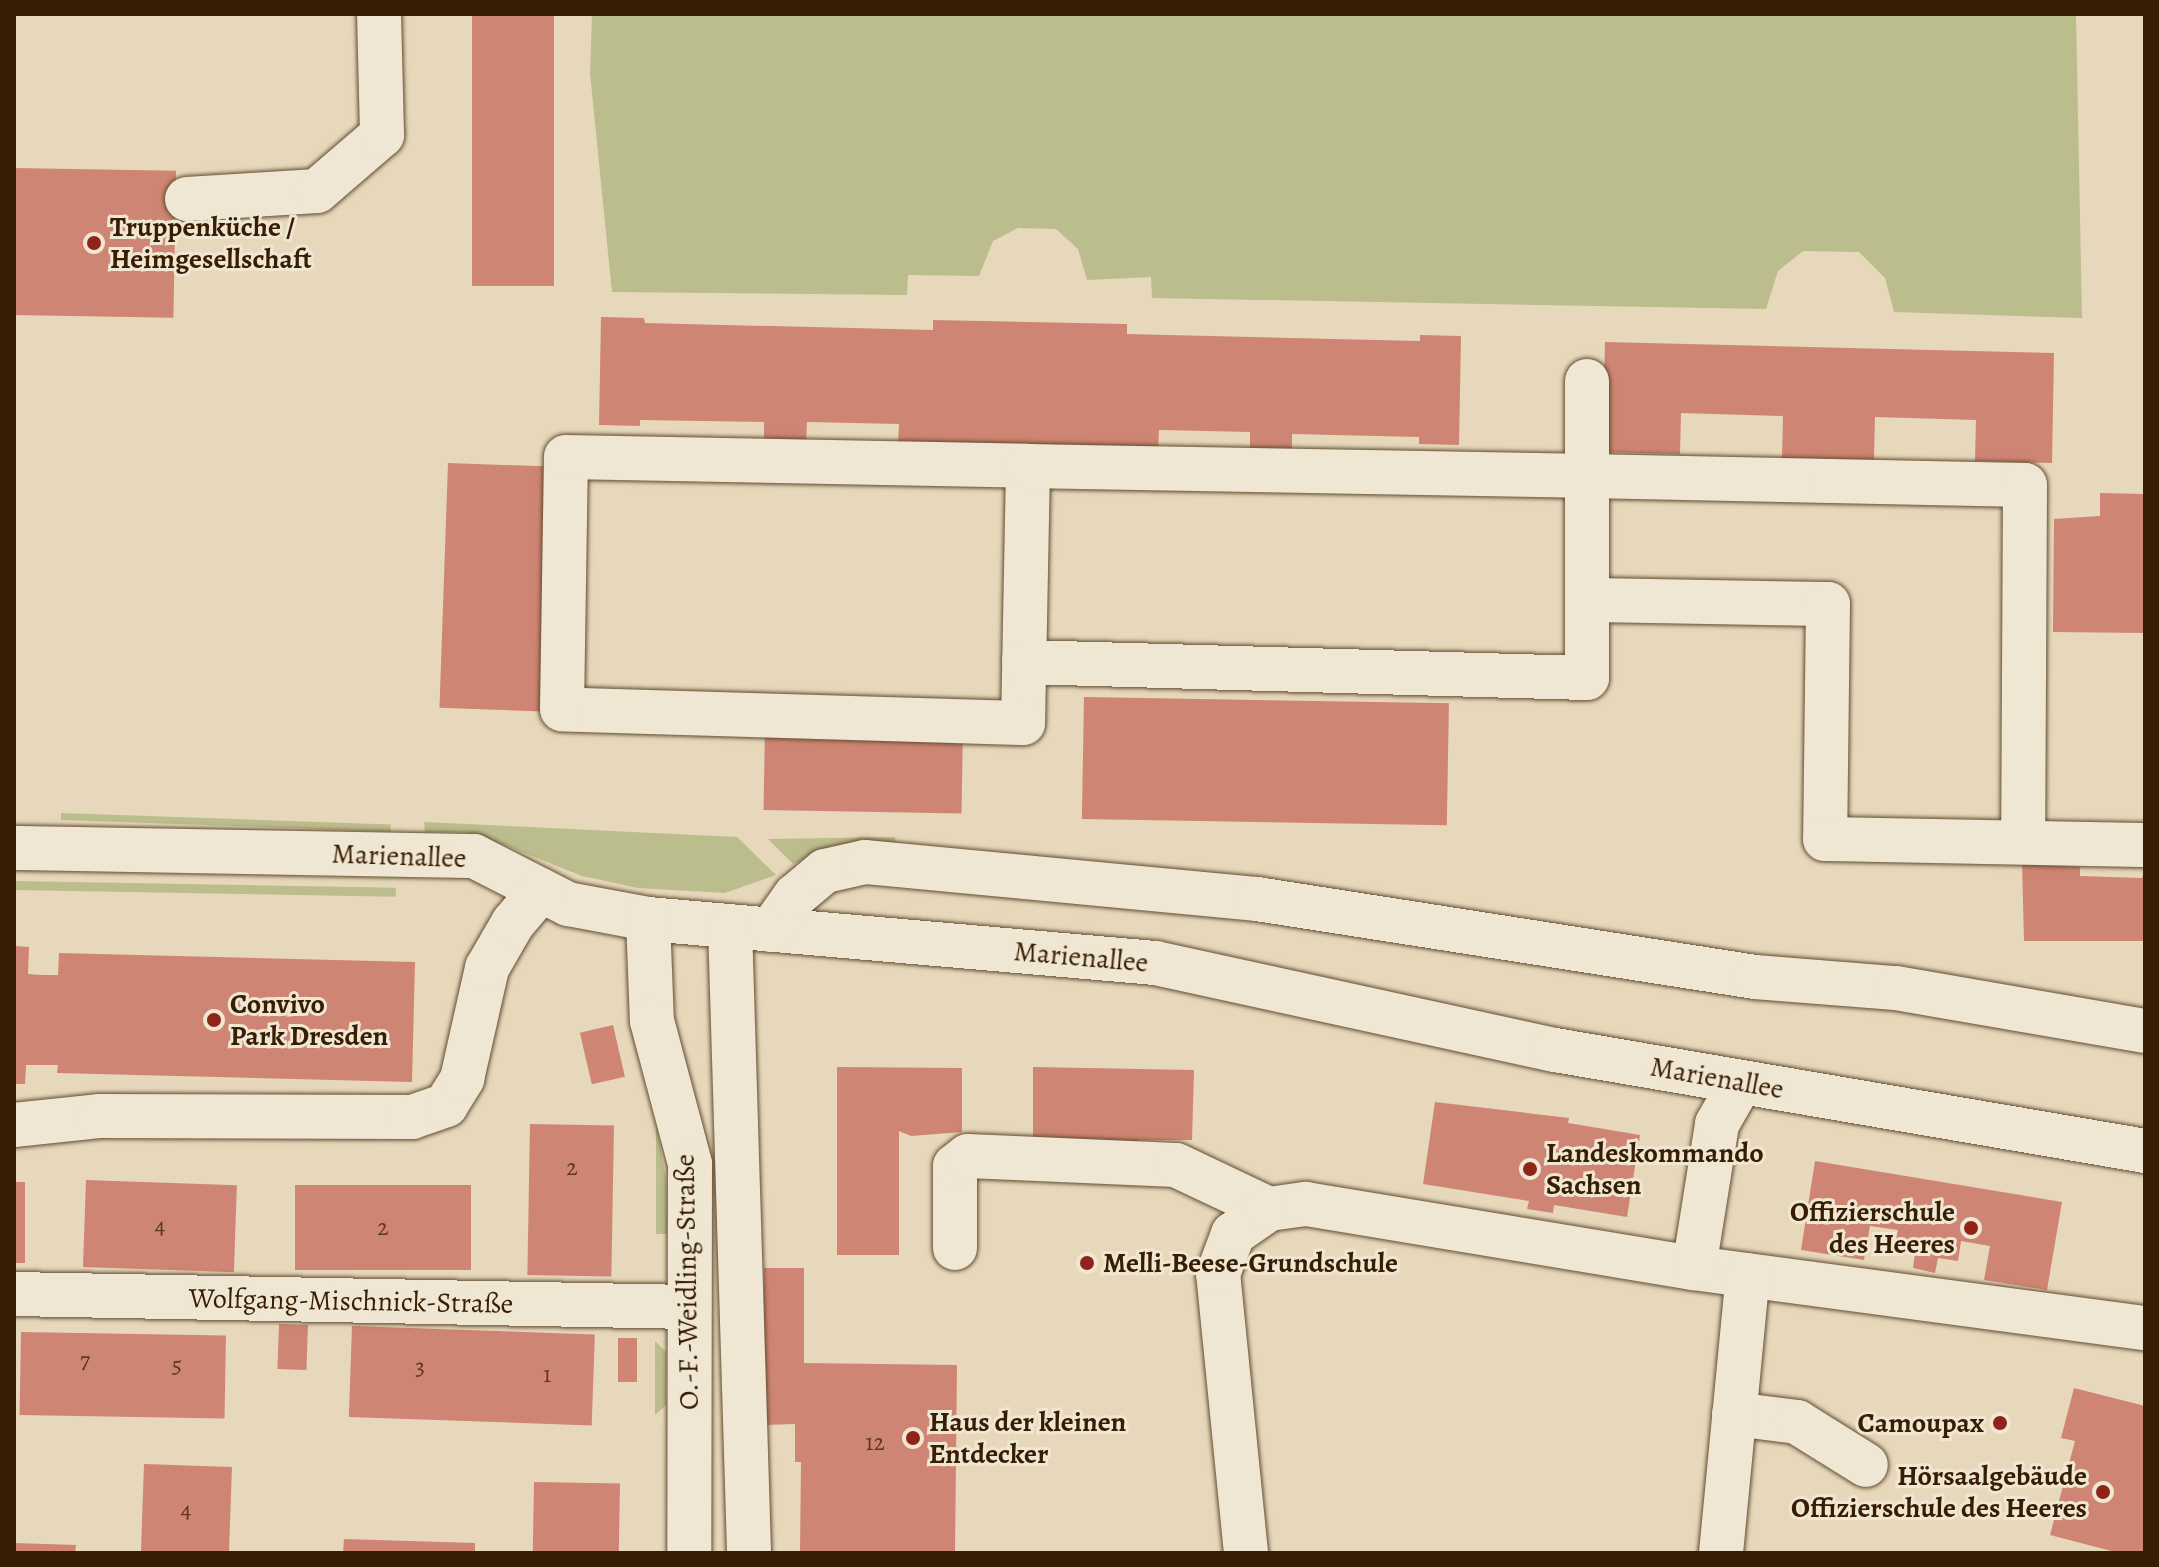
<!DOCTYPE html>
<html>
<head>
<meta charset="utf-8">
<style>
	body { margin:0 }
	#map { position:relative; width:2159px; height:1567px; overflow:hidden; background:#e7d8bb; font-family:Alegreya,serif }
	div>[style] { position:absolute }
	.green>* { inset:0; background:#bcbd8c; transform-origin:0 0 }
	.building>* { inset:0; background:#cf8573; transform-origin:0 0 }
	.roads { filter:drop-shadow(0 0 2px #634c30) drop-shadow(0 0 2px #634c30) }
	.minor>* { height:44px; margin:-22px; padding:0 22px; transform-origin:22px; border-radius:22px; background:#efe6d3 }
	.dots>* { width:22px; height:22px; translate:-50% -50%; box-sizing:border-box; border:4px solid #efe6d3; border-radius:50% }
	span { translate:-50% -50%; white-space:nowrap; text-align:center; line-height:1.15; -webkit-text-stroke:6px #efe6d3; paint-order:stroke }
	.number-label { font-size:24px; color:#5d371e }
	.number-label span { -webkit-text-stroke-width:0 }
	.poi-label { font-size:28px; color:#371d02; font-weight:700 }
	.left { translate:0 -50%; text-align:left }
	.right { translate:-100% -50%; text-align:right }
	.street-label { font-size:28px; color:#371d02 }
	.frame { position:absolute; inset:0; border:16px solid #371d02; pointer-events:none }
</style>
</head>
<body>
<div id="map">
	<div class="green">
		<div style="clip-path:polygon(592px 14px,2076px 14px,2082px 318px,1894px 312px,1885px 278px,1859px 252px,1803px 251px,1778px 271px,1766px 309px,1152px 298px,1151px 277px,1087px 280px,1078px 249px,1056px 229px,1018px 228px,993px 241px,979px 276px,908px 275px,907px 295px,612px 292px,590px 73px)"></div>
		<div style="left:61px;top:813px;width:330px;height:7px;rotate:2deg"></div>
		<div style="clip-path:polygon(424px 822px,737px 837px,776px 875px,725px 893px,638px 888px,582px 876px,492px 840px,463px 832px,425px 832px)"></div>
		<div style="clip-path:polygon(895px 837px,896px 845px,830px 848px,793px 864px,768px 839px)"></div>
		<div style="left:14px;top:881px;width:382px;height:9px;rotate:1deg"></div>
		<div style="clip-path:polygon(656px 1123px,666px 1180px,667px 1234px,656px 1234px)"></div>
		<div style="clip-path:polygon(655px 1341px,666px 1352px,666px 1405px,655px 1415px)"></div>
	</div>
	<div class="building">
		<div style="left:472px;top:14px;width:82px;height:272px"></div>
		<div style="left:14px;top:168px;width:162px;height:147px;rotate:1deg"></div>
		<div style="clip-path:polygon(601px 317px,644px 318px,645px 323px,933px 330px,933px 320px,1127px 324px,1127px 334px,1420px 341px,1420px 335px,1461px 336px,1459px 445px,1419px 444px,1419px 437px,1292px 434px,1292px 454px,1250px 454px,1250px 432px,1159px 430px,1158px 450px,898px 444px,899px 424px,807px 422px,806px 442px,764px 441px,764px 422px,640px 420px,640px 426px,599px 425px)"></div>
		<div style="clip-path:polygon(1605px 342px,2054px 353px,2052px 463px,1975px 461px,1976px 420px,1875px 417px,1874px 460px,1782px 458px,1783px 416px,1681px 413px,1680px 454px,1602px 452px)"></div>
		<div style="left:448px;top:463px;width:103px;height:245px;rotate:2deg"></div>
		<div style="clip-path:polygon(2100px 493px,2145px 494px,2145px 633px,2053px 632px,2054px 519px,2100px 516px)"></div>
		<div style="left:1084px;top:697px;width:365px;height:122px;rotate:1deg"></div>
		<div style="left:765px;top:726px;width:198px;height:84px;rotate:1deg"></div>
		<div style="clip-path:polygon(2022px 863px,2080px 867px,2080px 876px,2142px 878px,2145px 869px,2145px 941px,2024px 941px)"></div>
		<div style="clip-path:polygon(14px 946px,29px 947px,28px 974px,42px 975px,58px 975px,59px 953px,415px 962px,412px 1082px,57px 1073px,58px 1065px,26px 1065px,25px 1084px,14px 1084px)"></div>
		<div style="left:613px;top:1025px;width:53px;height:34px;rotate:77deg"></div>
		<div style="clip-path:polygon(837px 1067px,962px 1068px,962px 1132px,911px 1136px,899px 1131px,899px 1255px,837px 1255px)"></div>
		<div style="clip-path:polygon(1033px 1067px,1194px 1070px,1192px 1140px,1138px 1140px,1138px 1151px,1033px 1141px)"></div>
		<div style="clip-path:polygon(1435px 1102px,1569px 1118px,1568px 1123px,1640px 1135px,1627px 1217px,1554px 1205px,1553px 1213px,1527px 1209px,1529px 1201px,1423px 1184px)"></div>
		<div style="left:530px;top:1124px;width:84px;height:151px;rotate:1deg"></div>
		<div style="clip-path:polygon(1815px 1161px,2062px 1202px,2047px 1290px,1984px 1280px,1990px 1246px,1961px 1241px,1958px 1261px,1938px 1258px,1935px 1273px,1913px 1268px,1915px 1253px,1894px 1249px,1898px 1230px,1870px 1226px,1864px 1260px,1801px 1250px)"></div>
		<div style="left:86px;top:1180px;width:151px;height:87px;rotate:2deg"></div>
		<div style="left:14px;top:1182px;width:11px;height:81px"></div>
		<div style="left:295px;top:1185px;width:176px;height:85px"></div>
		<div style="clip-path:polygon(764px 1268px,804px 1268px,804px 1363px,957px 1365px,955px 1553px,800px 1553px,801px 1462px,795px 1462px,795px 1424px,764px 1425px)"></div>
		<div style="left:279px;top:1324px;width:29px;height:45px;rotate:2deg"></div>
		<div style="left:352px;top:1326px;width:243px;height:91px;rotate:2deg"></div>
		<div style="left:21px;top:1332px;width:205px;height:83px;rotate:1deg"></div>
		<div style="left:618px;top:1338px;width:19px;height:44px"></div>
		<div style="clip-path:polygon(2074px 1388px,2145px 1406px,2144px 1553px,2119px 1553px,2050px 1535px,2075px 1441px,2061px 1438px)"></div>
		<div style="left:144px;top:1464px;width:88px;height:89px;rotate:2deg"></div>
		<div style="left:534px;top:1482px;width:86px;height:71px;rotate:1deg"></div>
		<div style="clip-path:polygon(344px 1539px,475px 1543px,475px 1553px,343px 1553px)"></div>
		<div style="clip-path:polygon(14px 1543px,76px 1545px,75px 1553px,14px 1553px)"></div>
	</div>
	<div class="roads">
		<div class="minor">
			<div style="left:187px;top:199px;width:130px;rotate:-3.5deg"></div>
			<div style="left:317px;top:191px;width:86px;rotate:-40.7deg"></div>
			<div style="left:382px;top:135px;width:121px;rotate:-91.4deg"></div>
			<div style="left:1028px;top:466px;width:257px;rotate:91.1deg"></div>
			<div style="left:1023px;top:723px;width:461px;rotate:-178.3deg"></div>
			<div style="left:562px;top:709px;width:252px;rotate:-89.1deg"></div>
			<div style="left:566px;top:457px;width:462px;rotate:1.1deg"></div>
			<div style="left:1028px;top:466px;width:559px;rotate:1.02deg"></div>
			<div style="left:1587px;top:476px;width:243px;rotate:1.2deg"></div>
			<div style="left:1830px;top:481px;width:195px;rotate:1.2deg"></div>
			<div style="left:2025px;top:485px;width:357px;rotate:90.3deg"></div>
			<div style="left:1587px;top:600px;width:241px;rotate:1deg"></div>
			<div style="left:1828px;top:604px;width:235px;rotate:90.7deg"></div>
			<div style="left:1825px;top:839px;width:320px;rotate:1.1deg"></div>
			<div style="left:1024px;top:662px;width:563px;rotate:1.63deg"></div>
			<div style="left:1587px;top:678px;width:297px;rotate:-90deg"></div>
			<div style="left:14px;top:848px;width:460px;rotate:1deg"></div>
			<div style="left:474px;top:856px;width:106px;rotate:27.1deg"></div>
			<div style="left:568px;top:904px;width:81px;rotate:10.6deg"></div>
			<div style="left:648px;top:919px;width:509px;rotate:4.96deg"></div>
			<div style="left:1155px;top:963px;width:409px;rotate:12.3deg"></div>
			<div style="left:1555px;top:1050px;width:599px;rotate:9.71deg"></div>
			<div style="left:648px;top:919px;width:102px;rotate:87.8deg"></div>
			<div style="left:652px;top:1021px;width:148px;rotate:75.1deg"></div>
			<div style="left:690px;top:1164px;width:389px;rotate:90.1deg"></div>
			<div style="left:730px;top:926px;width:627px;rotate:88.26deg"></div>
			<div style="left:771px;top:930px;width:42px;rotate:-54.8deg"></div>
			<div style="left:795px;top:896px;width:39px;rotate:-40deg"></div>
			<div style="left:825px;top:871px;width:41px;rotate:-12.7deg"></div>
			<div style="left:865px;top:862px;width:394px;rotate:5.4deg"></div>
			<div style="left:1257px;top:899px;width:504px;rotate:8.9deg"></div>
			<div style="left:1755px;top:977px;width:141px;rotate:4.5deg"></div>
			<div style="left:1896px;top:988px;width:253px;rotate:9.8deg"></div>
			<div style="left:14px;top:1125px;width:85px;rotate:-6deg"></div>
			<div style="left:99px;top:1116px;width:313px;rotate:0.2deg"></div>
			<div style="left:412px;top:1117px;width:36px;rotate:-19deg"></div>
			<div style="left:446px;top:1105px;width:31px;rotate:-58deg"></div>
			<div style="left:462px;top:1079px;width:114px;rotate:-77.3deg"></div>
			<div style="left:487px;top:968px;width:52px;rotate:-60deg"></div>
			<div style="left:513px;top:923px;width:43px;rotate:-49.7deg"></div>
			<div style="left:955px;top:1248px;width:82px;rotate:-90deg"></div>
			<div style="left:955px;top:1166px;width:16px;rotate:-38deg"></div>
			<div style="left:968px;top:1156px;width:208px;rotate:2.5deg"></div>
			<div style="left:1176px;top:1165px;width:103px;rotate:25.3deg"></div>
			<div style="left:1694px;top:1268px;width:455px;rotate:7.6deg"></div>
			<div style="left:14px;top:1294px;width:674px;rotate:1.1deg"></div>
			<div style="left:1734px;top:1414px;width:64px;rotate:7.2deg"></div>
			<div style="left:1797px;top:1422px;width:81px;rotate:31.9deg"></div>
			<div style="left:1246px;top:1553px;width:280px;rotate:-95.7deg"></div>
			<div style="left:1218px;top:1274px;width:43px;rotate:-69.4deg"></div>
			<div style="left:1233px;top:1234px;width:44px;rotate:-34.8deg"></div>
			<div style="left:1269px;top:1209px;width:37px;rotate:-8deg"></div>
			<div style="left:1306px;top:1204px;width:393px;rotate:9.4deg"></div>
			<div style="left:1694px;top:1268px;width:146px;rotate:-80.9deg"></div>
			<div style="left:1717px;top:1124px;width:48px;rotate:-60.3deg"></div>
			<div style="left:1721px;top:1553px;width:279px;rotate:-84.5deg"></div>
		</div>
	</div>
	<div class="dots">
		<div style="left:94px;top:243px;background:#8f2418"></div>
		<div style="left:214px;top:1020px;background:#8f2418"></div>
		<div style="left:1530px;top:1169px;background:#8f2418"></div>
		<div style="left:1971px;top:1228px;background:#8f2418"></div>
		<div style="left:1087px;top:1263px;background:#8f2418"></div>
		<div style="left:2000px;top:1423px;background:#8f2418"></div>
		<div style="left:913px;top:1438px;background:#8f2418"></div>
		<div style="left:2103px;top:1492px;background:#8f2418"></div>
	</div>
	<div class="number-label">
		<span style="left:572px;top:1168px">2</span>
		<span style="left:160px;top:1226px">4</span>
		<span style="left:383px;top:1228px">2</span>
		<span style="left:85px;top:1361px">7</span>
		<span style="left:177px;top:1366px">5</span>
		<span style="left:420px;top:1368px">3</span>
		<span style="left:547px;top:1375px">1</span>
		<span style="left:875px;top:1443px">12</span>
		<span style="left:186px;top:1510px">4</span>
	</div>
	<div class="poi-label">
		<span class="left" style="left:110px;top:243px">Truppenküche /<br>Heimgesellschaft</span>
		<span class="left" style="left:230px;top:1020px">Convivo<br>Park Dresden</span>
		<span class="left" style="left:1546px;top:1169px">Landeskommando<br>Sachsen</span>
		<span class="right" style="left:1955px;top:1228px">Offizierschule<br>des Heeres</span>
		<span class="left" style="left:1103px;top:1263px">Melli-Beese-Grundschule</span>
		<span class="left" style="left:929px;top:1438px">Haus der kleinen<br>Entdecker</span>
		<span class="right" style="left:1984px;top:1423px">Camoupax</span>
		<span class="right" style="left:2087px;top:1492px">Hörsaalgebäude<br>Offizierschule des Heeres</span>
	</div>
	<div class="street-label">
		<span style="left:399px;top:856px;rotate:2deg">Marienallee</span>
		<span style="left:1081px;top:957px;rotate:5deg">Marienallee</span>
		<span style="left:1717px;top:1078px;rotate:10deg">Marienallee</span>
		<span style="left:687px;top:1282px;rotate:-91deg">O.-F.-Weidling-Straße</span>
		<span style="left:351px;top:1301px;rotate:1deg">Wolfgang-Mischnick-Straße</span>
	</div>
	<div class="frame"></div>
</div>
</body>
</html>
